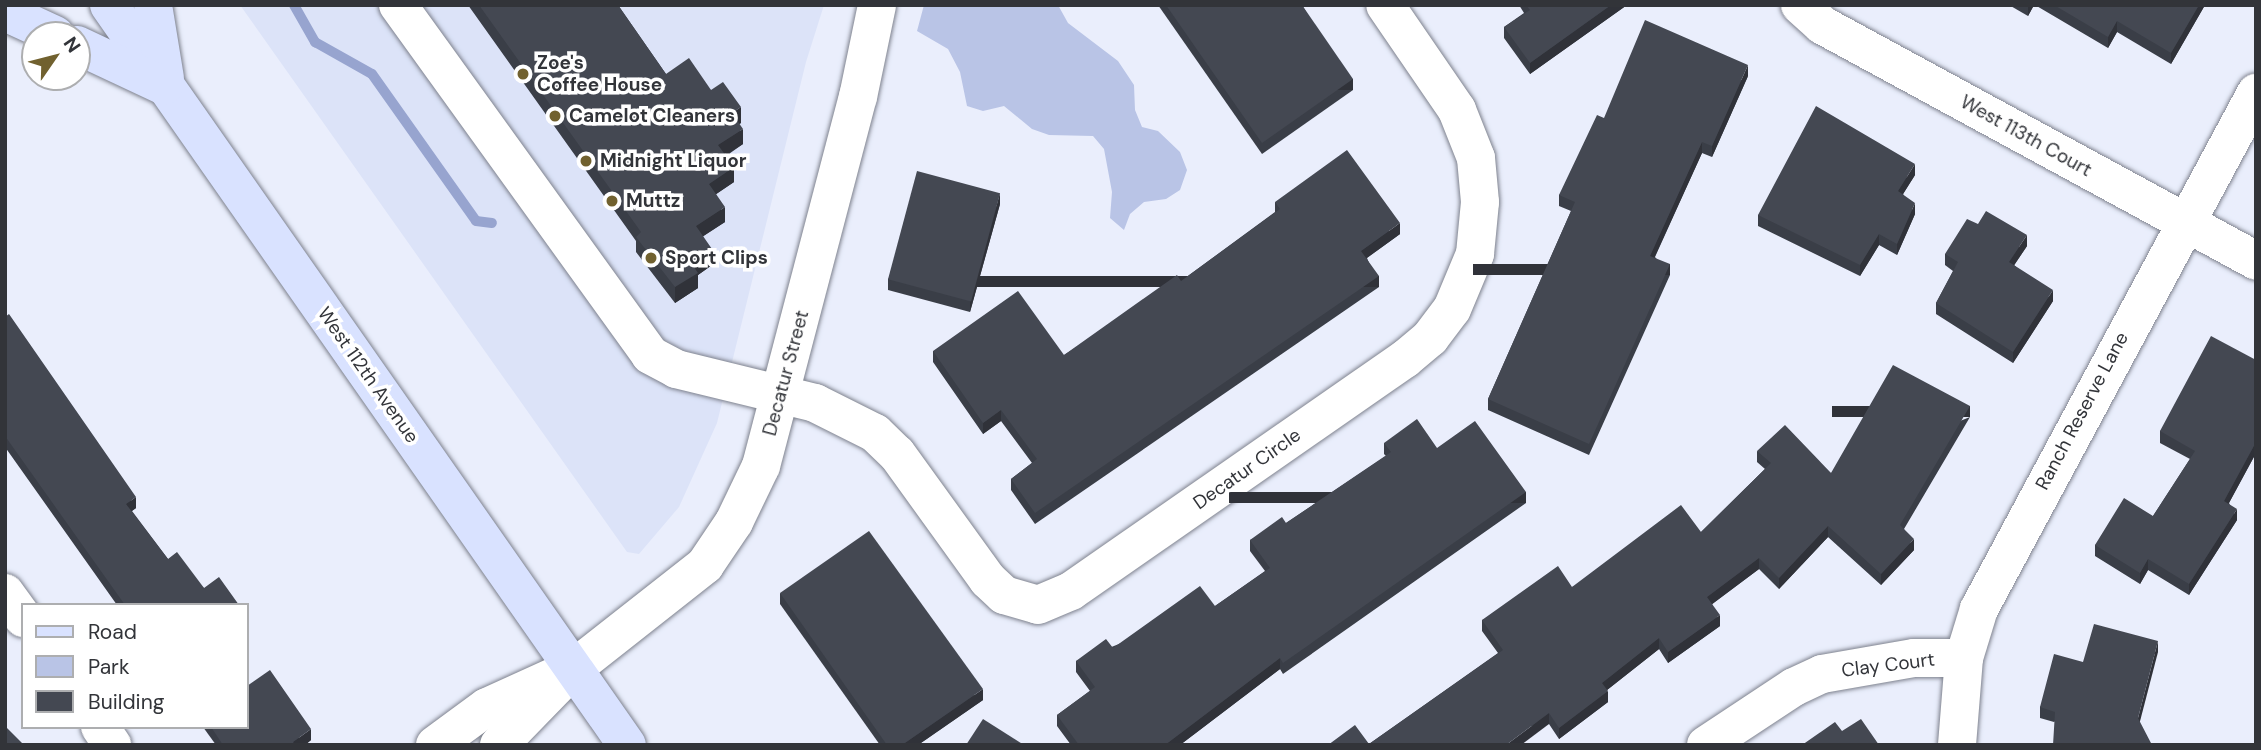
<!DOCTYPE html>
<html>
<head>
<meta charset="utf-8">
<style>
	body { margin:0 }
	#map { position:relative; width:2261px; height:750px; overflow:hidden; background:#eaeefc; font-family:"DM Sans",sans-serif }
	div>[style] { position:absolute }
	.built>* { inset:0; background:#dce3f8 }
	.green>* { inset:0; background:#b9c4e6 }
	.stream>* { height:10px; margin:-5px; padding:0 5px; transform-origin:5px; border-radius:5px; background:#97a4cf }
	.roads { filter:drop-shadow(0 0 2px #7e828e) drop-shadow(0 0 2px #7e828e) }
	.minor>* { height:38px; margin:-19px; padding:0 19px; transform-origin:19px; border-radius:19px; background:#fff }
	.major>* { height:38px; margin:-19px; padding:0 19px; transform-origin:19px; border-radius:19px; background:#d9e2ff }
	.wall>* { inset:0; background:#3a3e47 }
	.shaded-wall>* { inset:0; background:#303239; transform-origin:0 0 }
	.building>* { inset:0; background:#444852; transform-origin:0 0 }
	.dots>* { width:19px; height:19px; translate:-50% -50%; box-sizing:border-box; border:4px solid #fff; border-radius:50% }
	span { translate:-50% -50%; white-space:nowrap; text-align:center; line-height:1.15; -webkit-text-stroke:7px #fff; paint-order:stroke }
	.poi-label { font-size:19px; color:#323439; font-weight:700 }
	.left { translate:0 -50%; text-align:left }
	.street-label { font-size:19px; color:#323439 }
	.frame { position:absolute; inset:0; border:7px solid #323439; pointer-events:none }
	.legend { position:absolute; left:21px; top:603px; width:228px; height:126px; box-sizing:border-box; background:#fff; border:2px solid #adaeb0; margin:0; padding:9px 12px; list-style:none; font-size:21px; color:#323439 }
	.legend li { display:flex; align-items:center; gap:14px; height:35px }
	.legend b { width:35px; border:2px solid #adaeb0 }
	.north { position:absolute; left:21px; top:21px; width:70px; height:70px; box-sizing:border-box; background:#fff; border:2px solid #adaeb0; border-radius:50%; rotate:55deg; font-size:19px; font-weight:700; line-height:28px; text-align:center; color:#323439 }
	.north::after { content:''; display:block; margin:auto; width:24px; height:32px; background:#71612f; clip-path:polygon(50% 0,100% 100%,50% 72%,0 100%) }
</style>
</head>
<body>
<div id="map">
	<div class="built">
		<div style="clip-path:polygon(240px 5px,824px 5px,806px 62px,717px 423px,679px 507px,639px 554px,627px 552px)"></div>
	</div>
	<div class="green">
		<div style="clip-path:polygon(924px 5px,1058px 5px,1068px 23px,1118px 61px,1134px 85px,1135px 110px,1142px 127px,1158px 131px,1180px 152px,1187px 170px,1180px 190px,1166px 199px,1144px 202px,1130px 214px,1124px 230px,1110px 218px,1112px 192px,1104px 149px,1093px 136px,1049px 135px,1032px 129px,1004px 106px,983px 111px,967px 106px,960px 72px,948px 49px,917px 31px)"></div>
	</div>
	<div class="stream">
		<div style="left:294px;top:5px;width:43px;rotate:60.4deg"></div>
		<div style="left:315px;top:42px;width:65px;rotate:29.3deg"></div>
		<div style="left:372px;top:74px;width:180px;rotate:54.7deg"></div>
		<div style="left:476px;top:221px;width:16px;rotate:7deg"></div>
	</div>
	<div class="roads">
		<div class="minor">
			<div style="left:398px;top:5px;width:431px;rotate:54.2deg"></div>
			<div style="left:650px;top:355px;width:30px;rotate:28deg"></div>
			<div style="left:676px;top:369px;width:143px;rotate:13.7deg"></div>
			<div style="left:815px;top:403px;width:67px;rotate:26.6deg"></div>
			<div style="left:875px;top:433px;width:30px;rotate:44deg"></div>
			<div style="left:897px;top:454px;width:155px;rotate:54.2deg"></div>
			<div style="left:988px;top:580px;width:22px;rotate:43deg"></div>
			<div style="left:1004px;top:595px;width:35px;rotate:16deg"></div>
			<div style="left:1038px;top:605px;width:36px;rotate:-23deg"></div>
			<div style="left:1071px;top:591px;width:407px;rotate:-34.8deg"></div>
			<div style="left:1405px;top:359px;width:33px;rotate:-40deg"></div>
			<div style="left:1430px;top:338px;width:36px;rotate:-53deg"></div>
			<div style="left:1452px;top:309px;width:60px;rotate:-67.3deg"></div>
			<div style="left:1475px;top:254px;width:52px;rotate:-84.5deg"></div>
			<div style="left:1480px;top:202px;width:44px;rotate:-95.2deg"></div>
			<div style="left:1476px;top:158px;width:52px;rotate:-111.6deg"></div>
			<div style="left:1457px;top:110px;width:127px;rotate:-124.4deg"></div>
			<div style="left:1800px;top:5px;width:30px;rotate:42deg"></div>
			<div style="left:1822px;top:25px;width:494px;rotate:28.5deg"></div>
			<div style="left:5px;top:593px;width:31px;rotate:54deg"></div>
			<div style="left:100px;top:727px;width:22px;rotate:56deg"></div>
			<div style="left:435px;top:745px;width:64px;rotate:-36.2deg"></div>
			<div style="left:487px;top:707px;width:78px;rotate:-24.3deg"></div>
			<div style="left:499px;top:745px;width:106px;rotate:-45.8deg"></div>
			<div style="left:573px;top:669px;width:168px;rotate:-38.2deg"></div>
			<div style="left:705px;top:565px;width:52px;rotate:-56deg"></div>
			<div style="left:734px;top:522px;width:62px;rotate:-64.3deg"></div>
			<div style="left:761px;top:466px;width:382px;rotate:-75.3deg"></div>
			<div style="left:858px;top:97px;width:94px;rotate:-78.3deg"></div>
			<div style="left:1706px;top:745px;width:105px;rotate:-33.4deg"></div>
			<div style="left:1794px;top:687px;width:31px;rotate:-25deg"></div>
			<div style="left:1822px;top:674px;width:93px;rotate:-9.9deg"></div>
			<div style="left:1914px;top:658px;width:50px"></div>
			<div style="left:1957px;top:745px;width:87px;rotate:-85.4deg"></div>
			<div style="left:1964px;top:658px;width:51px;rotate:-73deg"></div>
			<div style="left:1979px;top:609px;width:586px;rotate:-61.77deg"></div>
		</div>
		<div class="major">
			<div style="left:109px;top:5px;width:903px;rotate:55.01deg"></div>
			<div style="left:153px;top:5px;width:74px;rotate:80.7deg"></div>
			<div style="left:5px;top:12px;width:55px;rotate:24.7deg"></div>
			<div style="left:77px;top:45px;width:96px;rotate:25.2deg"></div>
		</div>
	</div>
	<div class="wall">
		<div style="clip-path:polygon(468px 5px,618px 5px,666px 74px,711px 90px,741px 123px,739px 124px,743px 144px,726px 156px,734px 182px,716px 194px,725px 222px,703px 236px,712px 265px,698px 275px,698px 288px,675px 303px,636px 252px,636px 241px)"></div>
		<div style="clip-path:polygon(1158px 5px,1302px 5px,1353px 90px,1262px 154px)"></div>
		<div style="clip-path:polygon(1519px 5px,1627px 5px,1530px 74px,1504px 38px,1504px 27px,1524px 13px)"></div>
		<div style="clip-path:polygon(2009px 5px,2034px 5px,2028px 16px)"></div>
		<div style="clip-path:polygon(2035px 5px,2205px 5px,2171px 64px,2117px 32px,2108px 48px)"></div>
		<div style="clip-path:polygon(1748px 76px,1712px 157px,1702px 153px,1655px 257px,1670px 275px,1589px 455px,1488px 410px,1488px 399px,1571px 211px,1559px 206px,1559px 195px)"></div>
		<div style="clip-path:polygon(1915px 175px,1903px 194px,1915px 214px,1897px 255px,1879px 245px,1860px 276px,1758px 226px,1758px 215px)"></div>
		<div style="clip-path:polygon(1275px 202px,1400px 234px,1367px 258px,1379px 287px,1035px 524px,1011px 490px,1011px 479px,1032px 463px,1001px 421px,983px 434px,933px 362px,933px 351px,1064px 355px,1181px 281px,1275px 212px)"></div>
		<div style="clip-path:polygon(1000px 204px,970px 312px,888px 290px,888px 279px)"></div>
		<div style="clip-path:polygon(2027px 246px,2014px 265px,2053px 301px,2013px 363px,1936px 314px,1936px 303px,1953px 271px,1945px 265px,1945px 254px)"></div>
		<div style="clip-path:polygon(5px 317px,136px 508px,132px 511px,168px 559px,204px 588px,239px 605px,117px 605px,5px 447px)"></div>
		<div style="clip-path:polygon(2256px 360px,2256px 453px,2229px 503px,2237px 520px,2189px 595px,2148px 570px,2140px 584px,2095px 556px,2095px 545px,2153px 516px,2190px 459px,2160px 443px,2160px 431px)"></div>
		<div style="clip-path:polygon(1970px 417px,1904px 529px,1914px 550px,1881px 585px,1828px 537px,1779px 589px,1759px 569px,1712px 604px,1720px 626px,1668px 663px,1659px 649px,1607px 690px,1608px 702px,1559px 739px,1549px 724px,1369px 744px,1498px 653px,1482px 631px,1482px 620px,1572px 587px,1701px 532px,1765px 469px,1757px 462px,1757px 451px,1831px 473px)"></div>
		<div style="clip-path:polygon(1384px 443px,1437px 448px,1526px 503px,1283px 674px,1280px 669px,1180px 745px,1071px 745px,1057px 726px,1057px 715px,1090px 691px,1076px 672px,1076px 661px,1215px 606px,1265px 571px,1250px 551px,1250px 540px,1286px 523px,1386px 456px,1384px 454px)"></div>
		<div style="clip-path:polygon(780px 593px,983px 700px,918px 745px,880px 745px,780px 604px)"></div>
		<div style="clip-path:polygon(2158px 652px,2054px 722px,2040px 718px,2040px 707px,2083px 662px)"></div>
		<div style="clip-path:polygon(203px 727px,247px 727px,311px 740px,305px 745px,216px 745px)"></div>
	</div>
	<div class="shaded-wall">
		<div style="clip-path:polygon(1611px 5px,1627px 5px,1530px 74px,1530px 63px)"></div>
		<div style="clip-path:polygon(2028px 5px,2034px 5px,2028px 16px)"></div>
		<div style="clip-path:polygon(2199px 5px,2205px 5px,2171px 64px,2171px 53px)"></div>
		<div style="clip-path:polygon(2117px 21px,2117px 32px,2108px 48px,2108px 37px)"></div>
		<div style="clip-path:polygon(1748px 65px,1748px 76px,1712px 157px,1712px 146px)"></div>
		<div style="left:1353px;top:79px;width:11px;height:111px;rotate:90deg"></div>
		<div style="clip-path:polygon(741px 107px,741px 123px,732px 128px,732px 113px)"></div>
		<div style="clip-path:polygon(743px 129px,743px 144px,718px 160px,718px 145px)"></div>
		<div style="clip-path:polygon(1702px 142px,1702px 153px,1650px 267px,1650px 256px)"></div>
		<div style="clip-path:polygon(1915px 164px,1915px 175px,1898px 202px,1898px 191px)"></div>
		<div style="clip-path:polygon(734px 167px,734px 182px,709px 199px,709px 184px)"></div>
		<div style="clip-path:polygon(1000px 193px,1000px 204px,970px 312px,970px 301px)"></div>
		<div style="clip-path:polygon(1915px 203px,1915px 214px,1897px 255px,1897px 244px)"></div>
		<div style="clip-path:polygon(725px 207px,725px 222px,696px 241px,696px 226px)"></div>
		<div style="clip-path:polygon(1400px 223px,1400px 234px,1361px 262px,1361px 251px)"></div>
		<div style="clip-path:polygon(1879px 234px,1879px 245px,1860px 276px,1860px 265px)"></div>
		<div style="clip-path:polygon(2027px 235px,2027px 246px,2009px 273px,2009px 262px)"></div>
		<div style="clip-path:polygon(712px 249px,712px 265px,698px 275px,698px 288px,675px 303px,675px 287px,692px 264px)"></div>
		<div style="left:1670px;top:264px;width:11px;height:197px;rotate:90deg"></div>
		<div style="left:1379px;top:276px;width:11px;height:418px;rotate:90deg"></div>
		<div style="clip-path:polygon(2053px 290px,2053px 301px,2013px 363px,2013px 352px)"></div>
		<div style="left:1970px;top:406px;width:11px;height:138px;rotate:90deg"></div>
		<div style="clip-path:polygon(1001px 410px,1001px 421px,983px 434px,983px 423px)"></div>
		<div style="clip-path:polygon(2256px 442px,2256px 453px,2224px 512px,2224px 501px)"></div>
		<div style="left:1526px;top:492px;width:11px;height:297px;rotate:90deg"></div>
		<div style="clip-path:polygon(136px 497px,136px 508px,126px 515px,126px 504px)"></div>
		<div style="clip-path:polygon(2237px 509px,2237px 520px,2189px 595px,2189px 584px)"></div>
		<div style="clip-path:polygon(1828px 526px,1828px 537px,1779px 589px,1779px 578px)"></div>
		<div style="clip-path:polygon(1914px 539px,1914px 550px,1881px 585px,1881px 574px)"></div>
		<div style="clip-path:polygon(1759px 558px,1759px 569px,1707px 608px,1707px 597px)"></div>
		<div style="clip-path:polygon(2148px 559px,2148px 570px,2140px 584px,2140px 573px)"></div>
		<div style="clip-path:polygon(1720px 615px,1720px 626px,1668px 663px,1668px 652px)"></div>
		<div style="clip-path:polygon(1659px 638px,1659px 649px,1602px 694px,1602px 683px)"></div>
		<div style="clip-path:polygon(2158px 641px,2158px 652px,2138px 729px,2138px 718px)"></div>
		<div style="clip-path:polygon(1280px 658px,1280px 669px,1180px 745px,1165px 745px)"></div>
		<div style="clip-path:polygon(983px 689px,983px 700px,918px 745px,902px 745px)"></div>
		<div style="clip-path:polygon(1608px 691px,1608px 702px,1559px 739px,1559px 728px)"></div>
		<div style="clip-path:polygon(1549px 713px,1549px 724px,1521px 745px,1506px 745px)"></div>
		<div style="clip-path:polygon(311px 729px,311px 740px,305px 745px,293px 745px,293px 742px)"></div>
	</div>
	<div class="building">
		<div style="clip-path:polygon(479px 5px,618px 5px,666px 74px,689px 58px,711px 90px,723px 82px,741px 107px,732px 113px,743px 129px,718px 145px,734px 167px,709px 184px,725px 207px,696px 226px,712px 249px,692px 264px,698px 273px,675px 287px,636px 237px,641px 232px)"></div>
		<div style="clip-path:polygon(1166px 5px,1302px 5px,1353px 79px,1262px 143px)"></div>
		<div style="clip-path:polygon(1526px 5px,1611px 5px,1530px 63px,1504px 27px,1530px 10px)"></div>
		<div style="clip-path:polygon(2054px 5px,2199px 5px,2171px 53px,2117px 21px,2108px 37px)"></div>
		<div style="clip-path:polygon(1645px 20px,1748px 65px,1712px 146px,1702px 142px,1650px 256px,1670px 264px,1589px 444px,1488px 399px,1575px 202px,1559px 195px,1597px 115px,1604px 118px)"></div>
		<div style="clip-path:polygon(1816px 106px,1915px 164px,1898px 191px,1915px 203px,1897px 244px,1879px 234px,1860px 265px,1758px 215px)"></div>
		<div style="clip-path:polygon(1347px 150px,1400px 223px,1361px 251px,1379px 276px,1035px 513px,1011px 479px,1037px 459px,1001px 410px,983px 423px,933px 351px,1018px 291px,1064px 355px,1177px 275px,1181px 281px,1280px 209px,1275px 202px)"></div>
		<div style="left:917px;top:171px;width:86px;height:112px;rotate:15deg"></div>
		<div style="clip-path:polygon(1986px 211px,2027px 235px,2009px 262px,2053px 290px,2013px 352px,1936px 303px,1958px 262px,1945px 254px,1967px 219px,1978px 224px)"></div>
		<div style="clip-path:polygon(9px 314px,136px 497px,126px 504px,168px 559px,177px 552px,204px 588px,219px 577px,239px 605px,125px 605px,5px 436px,5px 317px)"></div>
		<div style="clip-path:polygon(2211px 336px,2256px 360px,2256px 442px,2224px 501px,2237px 509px,2189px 584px,2148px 559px,2140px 573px,2095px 545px,2124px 498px,2153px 516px,2195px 451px,2160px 431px)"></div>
		<div style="clip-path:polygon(1893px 365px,1970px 406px,1900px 525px,1914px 539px,1881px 574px,1828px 526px,1779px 578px,1759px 558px,1707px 597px,1720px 615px,1668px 652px,1659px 638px,1602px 683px,1608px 691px,1559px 728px,1549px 713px,1506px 745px,1328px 745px,1355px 725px,1369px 744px,1503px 650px,1482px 620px,1558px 566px,1572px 587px,1681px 505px,1701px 532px,1771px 463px,1757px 451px,1785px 425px,1831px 473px)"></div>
		<div style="clip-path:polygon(1417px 419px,1437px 448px,1475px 421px,1526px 492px,1283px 663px,1280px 658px,1165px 745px,1079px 745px,1057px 715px,1095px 687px,1076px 661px,1106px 639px,1113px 648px,1200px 586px,1215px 606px,1270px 568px,1250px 540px,1282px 517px,1286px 523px,1391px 452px,1384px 443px)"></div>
		<div style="clip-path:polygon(869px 531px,983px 689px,902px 745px,887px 745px,780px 593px)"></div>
		<div style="clip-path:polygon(2094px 624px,2158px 641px,2138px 718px,2152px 745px,2053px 745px,2055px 712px,2040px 707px,2054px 654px,2083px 662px)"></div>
		<div style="clip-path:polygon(270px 670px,311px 729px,293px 742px,295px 745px,223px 745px,211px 727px,247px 727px,247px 686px)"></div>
		<div style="clip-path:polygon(983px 719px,1024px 745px,966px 745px)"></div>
		<div style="clip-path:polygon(1861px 719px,1879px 745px,1802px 745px,1835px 722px,1842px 731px)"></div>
		<div style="clip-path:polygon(5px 726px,22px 743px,20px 745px,5px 745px)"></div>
	</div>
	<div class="dots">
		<div style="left:523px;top:74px;background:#71612f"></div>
		<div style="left:555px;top:116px;background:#71612f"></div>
		<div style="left:586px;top:161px;background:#71612f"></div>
		<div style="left:612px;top:201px;background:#71612f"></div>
		<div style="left:651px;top:258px;background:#71612f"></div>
	</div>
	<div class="poi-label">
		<span class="left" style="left:537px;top:74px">Zoe's<br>Coffee House</span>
		<span class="left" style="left:569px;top:116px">Camelot Cleaners</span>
		<span class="left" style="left:600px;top:161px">Midnight Liquor</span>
		<span class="left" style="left:626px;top:201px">Muttz</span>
		<span class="left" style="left:665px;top:258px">Sport Clips</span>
	</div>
	<div class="street-label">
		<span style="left:2026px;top:136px;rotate:29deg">West 113th Court</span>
		<span style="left:786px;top:373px;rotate:-75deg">Decatur Street</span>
		<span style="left:368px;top:375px;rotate:55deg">West 112th Avenue</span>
		<span style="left:2082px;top:411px;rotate:-62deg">Ranch Reserve Lane</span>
		<span style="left:1247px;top:469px;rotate:-35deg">Decatur Circle</span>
		<span style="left:1888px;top:665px;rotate:-7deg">Clay Court</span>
	</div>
	<div class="frame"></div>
	<ul class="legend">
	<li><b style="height:9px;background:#d9e2ff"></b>Road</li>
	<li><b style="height:19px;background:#b9c4e6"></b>Park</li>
	<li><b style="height:19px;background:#444852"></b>Building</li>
	</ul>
	<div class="north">N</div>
</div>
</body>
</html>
